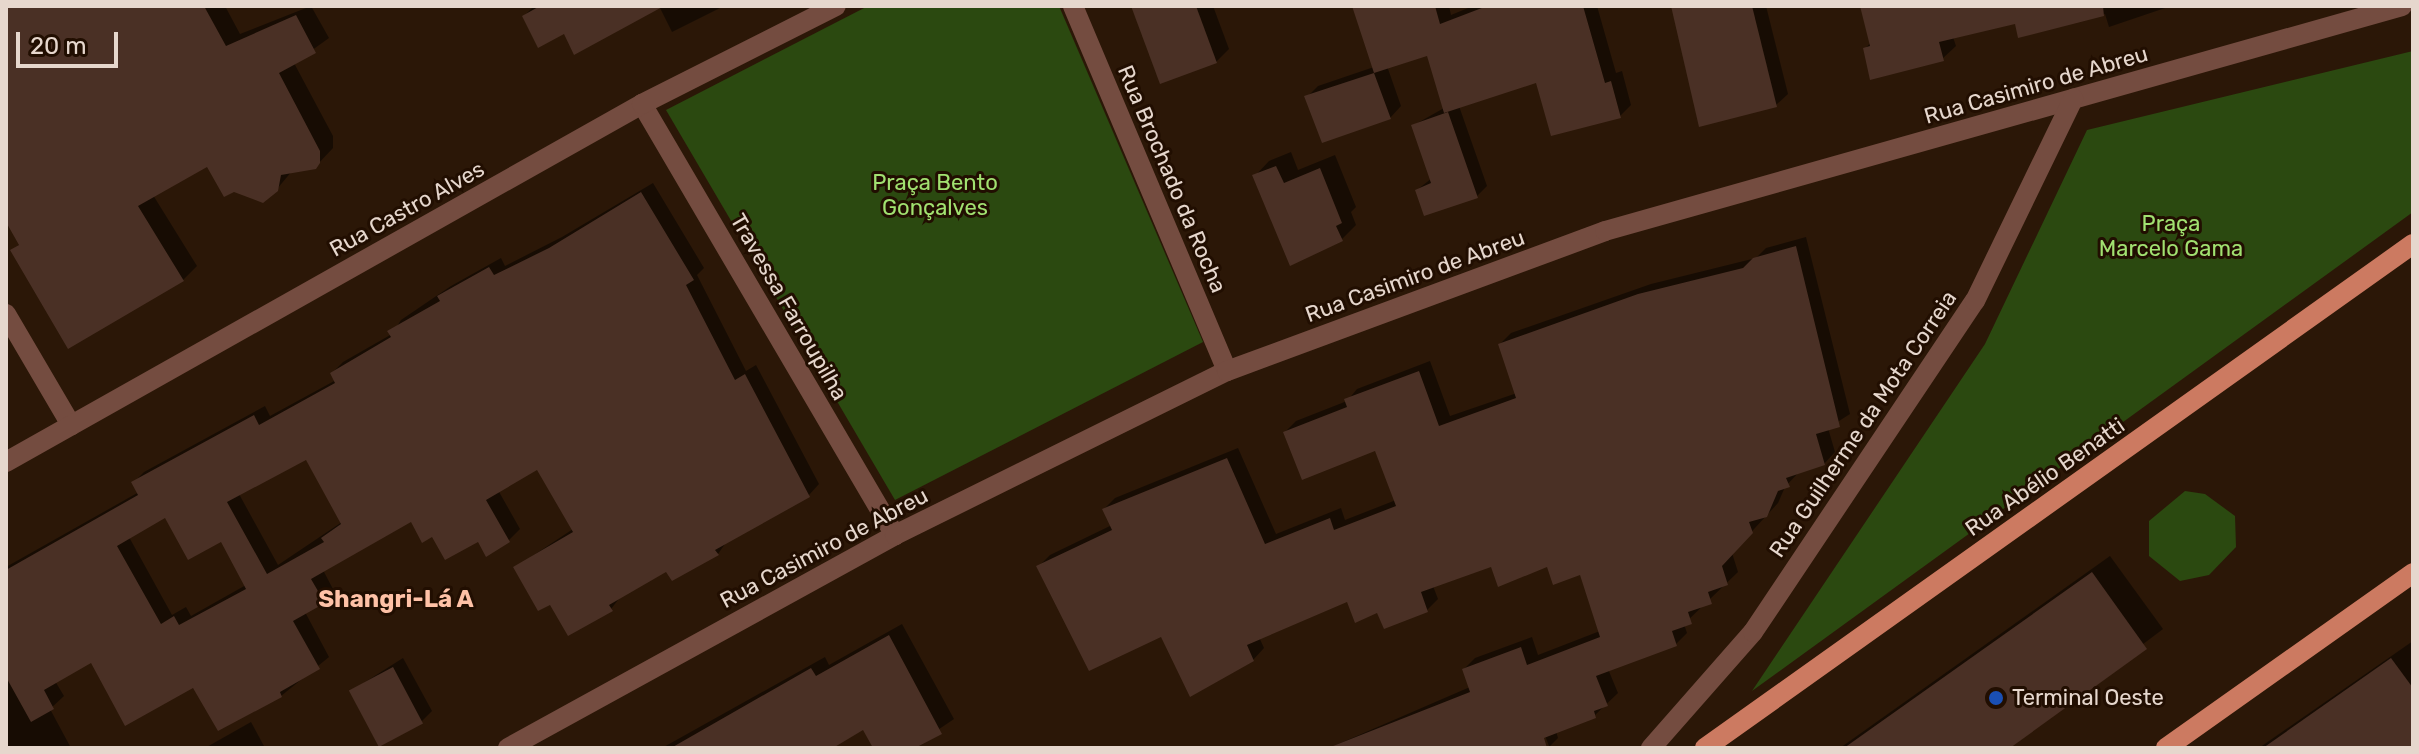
<!DOCTYPE html>
<html>
<head>
<meta charset="utf-8">
<style>
	body { margin:0 }
	#map { position:relative; width:2419px; height:754px; overflow:hidden; background:#2b1707; font-family:Rubik,sans-serif }
	div>[style] { position:absolute }
	.green>* { inset:0; background:#2b4910 }
	.shadow>* { inset:0; background:#0007 }
	.building>* { inset:0; background:#4a3025; transform-origin:0 0 }
	.minor>* { height:20px; margin:-10px; padding:0 10px; transform-origin:10px; border-radius:10px; background:#744c40 }
	.major>* { height:20px; margin:-10px; padding:0 10px; transform-origin:10px; border-radius:10px; background:#cc7a61 }
	.dots>* { width:22px; height:22px; translate:-50% -50%; box-sizing:border-box; border:4px solid #210e01; border-radius:50% }
	span { translate:-50% -50%; white-space:nowrap; text-align:center; line-height:1.15; -webkit-text-stroke:6px #210e01; paint-order:stroke }
	.street-label { font-size:22px; color:#e6d7cd }
	.park-label { font-size:22px; color:#a1e170 }
	.poi-label { font-size:22px; color:#e6d7cd }
	.left { translate:0 -50%; text-align:left }
	.neighbourhood-label { font-size:24px; color:#fec1a6; font-weight:700 }
	.frame { position:absolute; inset:0; border:8px solid #e6d7cd; pointer-events:none }
	.scale { position:absolute; left:16px; top:32px; width:102px; height:36px; box-sizing:border-box; border:4px solid #e6d7cd; border-top:0; padding-left:10px; font-size:24px; line-height:28px; white-space:nowrap; color:#e6d7cd; -webkit-text-stroke:6px #210e01; paint-order:stroke }
</style>
</head>
<body>
<div id="map">
	<div class="green">
		<div style="clip-path:polygon(868px 6px,1059px 6px,1203px 342px,895px 500px,666px 110px)"></div>
		<div style="clip-path:polygon(2413px 51px,2413px 212px,1752px 691px,1985px 344px,2087px 130px)"></div>
		<div style="clip-path:polygon(2185px 491px,2205px 494px,2235px 516px,2236px 547px,2209px 575px,2180px 581px,2149px 556px,2149px 521px)"></div>
	</div>
	<div class="shadow">
		<div style="clip-path:polygon(6px 6px,225px 6px,240px 34px,311px 6px,329px 38px,294px 63px,333px 136px,333px 148px,315px 167px,292px 171px,277px 189px,208px 164px,153px 195px,197px 266px,183px 280px,13px 250px,21px 243px,6px 218px)"></div>
		<div style="clip-path:polygon(534px 6px,724px 6px,672px 32px,659px 6px,524px 16px)"></div>
		<div style="clip-path:polygon(1133px 6px,1213px 6px,1229px 49px,1216px 62px)"></div>
		<div style="clip-path:polygon(1354px 6px,1449px 6px,1451px 15px,1473px 6px,1597px 6px,1616px 73px,1622px 71px,1631px 105px,1620px 116px,1537px 80px,1459px 106px,1487px 186px,1477px 196px,1417px 190px,1432px 178px,1414px 125px,1444px 108px,1428px 53px,1387px 66px,1401px 106px,1390px 118px,1307px 97px,1318px 86px,1374px 67px)"></div>
		<div style="clip-path:polygon(1673px 6px,1766px 6px,1788px 94px,1776px 105px)"></div>
		<div style="clip-path:polygon(1862px 6px,2171px 6px,2109px 27px,2105px 14px,2019px 35px,2016px 22px,1953px 37px,1956px 46px,1942px 59px,1865px 49px,1871px 42px)"></div>
		<div style="clip-path:polygon(1291px 152px,1298px 170px,1335px 155px,1356px 207px,1351px 212px,1356px 225px,1342px 239px,1255px 176px,1269px 161px)"></div>
		<div style="clip-path:polygon(evenodd,653px 183px,704px 268px,697px 275px,746px 371px,756px 365px,819px 484px,809px 495px,727px 541px,718px 554px,667px 569px,621px 596px,611px 609px,550px 602px,516px 567px,573px 529px,538px 468px,498px 490px,520px 529px,509px 540px,433px 534px,411px 519px,323px 570px,334px 591px,305px 612px,329px 657px,281px 696px,194px 685px,92px 661px,55px 681px,64px 696px,50px 709px,71px 748px,6px 747px,6px 567px,139px 492px,133px 483px,144px 472px,265px 406px,270px 416px,336px 380px,332px 373px,343px 362px,392px 334px,401px 320px,451px 286px,501px 258px,505px 266px,562px 237px,653px 183px,307px 457px,342px 522px,278px 565px,239px 494px,307px 457px,653px 183px,165px 515px,222px 540px,246px 585px,191px 616px,186px 607px,172px 615px,129px 537px,165px 515px)"></div>
		<div style="clip-path:polygon(evenodd,1806px 237px,1850px 414px,1828px 428px,1835px 452px,1824px 464px,1799px 472px,1785px 487px,1778px 503px,1732px 553px,1738px 572px,1684px 624px,1687px 633px,1676px 644px,1608px 669px,1618px 693px,1594px 716px,1556px 731px,1558px 738px,1548px 748px,1329px 748px,1470px 687px,1464px 669px,1475px 658px,1532px 637px,1538px 655px,1600px 631px,1581px 573px,1548px 565px,1492px 565px,1433px 586px,1438px 599px,1427px 610px,1378px 610px,1348px 599px,1259px 637px,1264px 648px,1253px 660px,1162px 634px,1039px 566px,1050px 555px,1112px 525px,1104px 509px,1115px 498px,1238px 448px,1276px 534px,1341px 508px,1345px 520px,1396px 500px,1377px 448px,1285px 432px,1296px 421px,1347px 401px,1357px 389px,1430px 361px,1450px 416px,1517px 393px,1500px 344px,1511px 333px,1651px 284px,1756px 258px,1766px 248px,1806px 237px,1542px 728px,1549px 746px,1544px 746px,1542px 728px)"></div>
		<div style="clip-path:polygon(2110px 556px,2163px 629px,2006px 748px,1840px 748px)"></div>
		<div style="clip-path:polygon(902px 624px,954px 719px,911px 748px,875px 748px,864px 728px,829px 748px,662px 748px,825px 657px,829px 665px)"></div>
		<div style="clip-path:polygon(2413px 641px,2413px 748px,2259px 748px)"></div>
		<div style="clip-path:polygon(403px 658px,432px 711px,422px 721px,351px 691px)"></div>
		<div style="clip-path:polygon(251px 722px,265px 748px,205px 748px)"></div>
	</div>
	<div class="building">
		<div style="clip-path:polygon(6px 6px,204px 6px,226px 46px,296px 15px,316px 53px,279px 73px,320px 151px,320px 163px,316px 169px,281px 175px,278px 191px,263px 203px,234px 192px,224px 197px,207px 167px,138px 206px,184px 281px,68px 349px,10px 250px,19px 245px,6px 222px)"></div>
		<div style="clip-path:polygon(540px 6px,664px 6px,574px 55px,564px 34px,538px 48px,522px 16px)"></div>
		<div style="clip-path:polygon(1131px 6px,1196px 6px,1217px 63px,1160px 84px)"></div>
		<div style="clip-path:polygon(1352px 6px,1435px 6px,1440px 24px,1487px 6px,1583px 6px,1605px 83px,1611px 81px,1621px 118px,1551px 136px,1536px 83px,1444px 113px,1427px 56px,1374px 73px,1391px 119px,1322px 143px,1304px 96px,1374px 73px)"></div>
		<div style="clip-path:polygon(1671px 6px,1752px 6px,1777px 107px,1699px 127px)"></div>
		<div style="clip-path:polygon(1860px 6px,2103px 6px,2104px 16px,2018px 38px,2015px 24px,1939px 42px,1944px 61px,1870px 80px,1863px 48px,1870px 46px)"></div>
		<div style="clip-path:polygon(1448px 112px,1478px 198px,1424px 216px,1415px 190px,1431px 183px,1411px 125px)"></div>
		<div style="clip-path:polygon(1276px 166px,1284px 183px,1320px 168px,1342px 223px,1336px 226px,1343px 241px,1290px 266px,1252px 175px)"></div>
		<div style="clip-path:polygon(evenodd,641px 192px,694px 280px,686px 285px,735px 380px,745px 374px,810px 497px,715px 550px,719px 555px,672px 581px,666px 572px,609px 605px,613px 611px,568px 636px,550px 605px,538px 611px,513px 567px,573px 532px,537px 470px,486px 500px,510px 542px,486px 557px,478px 542px,445px 560px,432px 537px,422px 543px,411px 522px,311px 579px,325px 603px,293px 621px,320px 669px,280px 692px,282px 697px,218px 731px,193px 688px,125px 726px,91px 663px,44px 690px,54px 709px,31px 722px,6px 677px,6px 570px,138px 495px,131px 482px,254px 415px,259px 425px,335px 383px,330px 373px,391px 337px,387px 331px,440px 301px,437px 296px,489px 267px,494px 275px,549px 248px,641px 192px,306px 460px,341px 524px,321px 538px,324px 542px,267px 574px,227px 502px,306px 460px,641px 192px,165px 518px,188px 560px,221px 542px,246px 589px,179px 625px,174px 616px,161px 624px,117px 546px,165px 518px)"></div>
		<div style="clip-path:polygon(1796px 246px,1840px 427px,1816px 434px,1825px 465px,1786px 478px,1790px 487px,1778px 491px,1767px 517px,1749px 522px,1753px 533px,1722px 566px,1728px 585px,1708px 592px,1712px 604px,1688px 612px,1692px 624px,1672px 631px,1677px 646px,1596px 676px,1608px 706px,1594px 711px,1596px 718px,1544px 738px,1547px 748px,1333px 746px,1470px 692px,1462px 669px,1521px 647px,1527px 665px,1600px 637px,1580px 575px,1553px 585px,1547px 567px,1498px 587px,1491px 567px,1421px 592px,1428px 612px,1384px 629px,1377px 613px,1355px 623px,1347px 602px,1247px 645px,1254px 661px,1190px 697px,1161px 637px,1089px 671px,1036px 566px,1112px 530px,1102px 509px,1227px 458px,1265px 544px,1330px 518px,1334px 530px,1396px 506px,1375px 451px,1302px 480px,1283px 432px,1347px 407px,1344px 399px,1419px 371px,1439px 426px,1516px 398px,1498px 344px,1638px 294px,1743px 268px,1753px 258px)"></div>
		<div style="clip-path:polygon(2092px 572px,2147px 649px,2010px 748px,1844px 748px)"></div>
		<div style="clip-path:polygon(889px 635px,942px 734px,915px 748px,873px 748px,863px 730px,833px 748px,671px 748px,811px 668px,816px 676px)"></div>
		<div style="clip-path:polygon(2391px 658px,2413px 688px,2413px 748px,2263px 748px)"></div>
		<div style="left:393px;top:667px;width:64px;height:50px;rotate:62deg"></div>
	</div>
	<div class="minor">
		<div style="left:1073px;top:6px;width:396px;rotate:67.1deg"></div>
		<div style="left:642px;top:104px;width:500px;rotate:59.6deg"></div>
		<div style="left:6px;top:314px;width:129px;rotate:59.6deg"></div>
		<div style="left:6px;top:462px;width:730px;rotate:-29.37deg"></div>
		<div style="left:642px;top:104px;width:217px;rotate:-26.8deg"></div>
		<div style="left:508px;top:748px;width:442px;rotate:-28.8deg"></div>
		<div style="left:895px;top:535px;width:370px;rotate:-26.3deg"></div>
		<div style="left:1227px;top:371px;width:403px;rotate:-20.3deg"></div>
		<div style="left:1605px;top:231px;width:828px;rotate:-15.76deg"></div>
		<div style="left:1651px;top:748px;width:154px;rotate:-48.7deg"></div>
		<div style="left:1753px;top:632px;width:399px;rotate:-56.2deg"></div>
		<div style="left:1975px;top:301px;width:225px;rotate:-64.1deg"></div>
	</div>
	<div class="major">
		<div style="left:1705px;top:748px;width:869px;rotate:-35.45deg"></div>
		<div style="left:2166px;top:748px;width:303px;rotate:-35.3deg"></div>
	</div>
	<div class="dots">
		<div style="left:1996px;top:698px;background:#1a4fb4"></div>
	</div>
	<div class="street-label">
		<span style="left:2036px;top:85px;rotate:-16deg">Rua Casimiro de Abreu</span>
		<span style="left:1172px;top:179px;rotate:67deg">Rua Brochado da Rocha</span>
		<span style="left:407px;top:209px;rotate:-29deg">Rua Castro Alves</span>
		<span style="left:1415px;top:276px;rotate:-20deg">Rua Casimiro de Abreu</span>
		<span style="left:789px;top:307px;rotate:60deg">Travessa Farroupilha</span>
		<span style="left:1863px;top:424px;rotate:-56deg">Rua Guilherme da Mota Correia</span>
		<span style="left:2045px;top:477px;rotate:-35deg">Rua Abélio Benatti</span>
		<span style="left:824px;top:548px;rotate:-28deg">Rua Casimiro de Abreu</span>
	</div>
	<div class="park-label">
		<span style="left:935px;top:195px">Praça Bento<br>Gonçalves</span>
		<span style="left:2171px;top:236px">Praça<br>Marcelo Gama</span>
	</div>
	<div class="poi-label">
		<span class="left" style="left:2012px;top:698px">Terminal Oeste</span>
	</div>
	<div class="neighbourhood-label">
		<span style="left:396px;top:600px">Shangri-Lá A</span>
	</div>
	<div class="frame"></div>
	<div class="scale">20 m</div>
</div>
</body>
</html>
